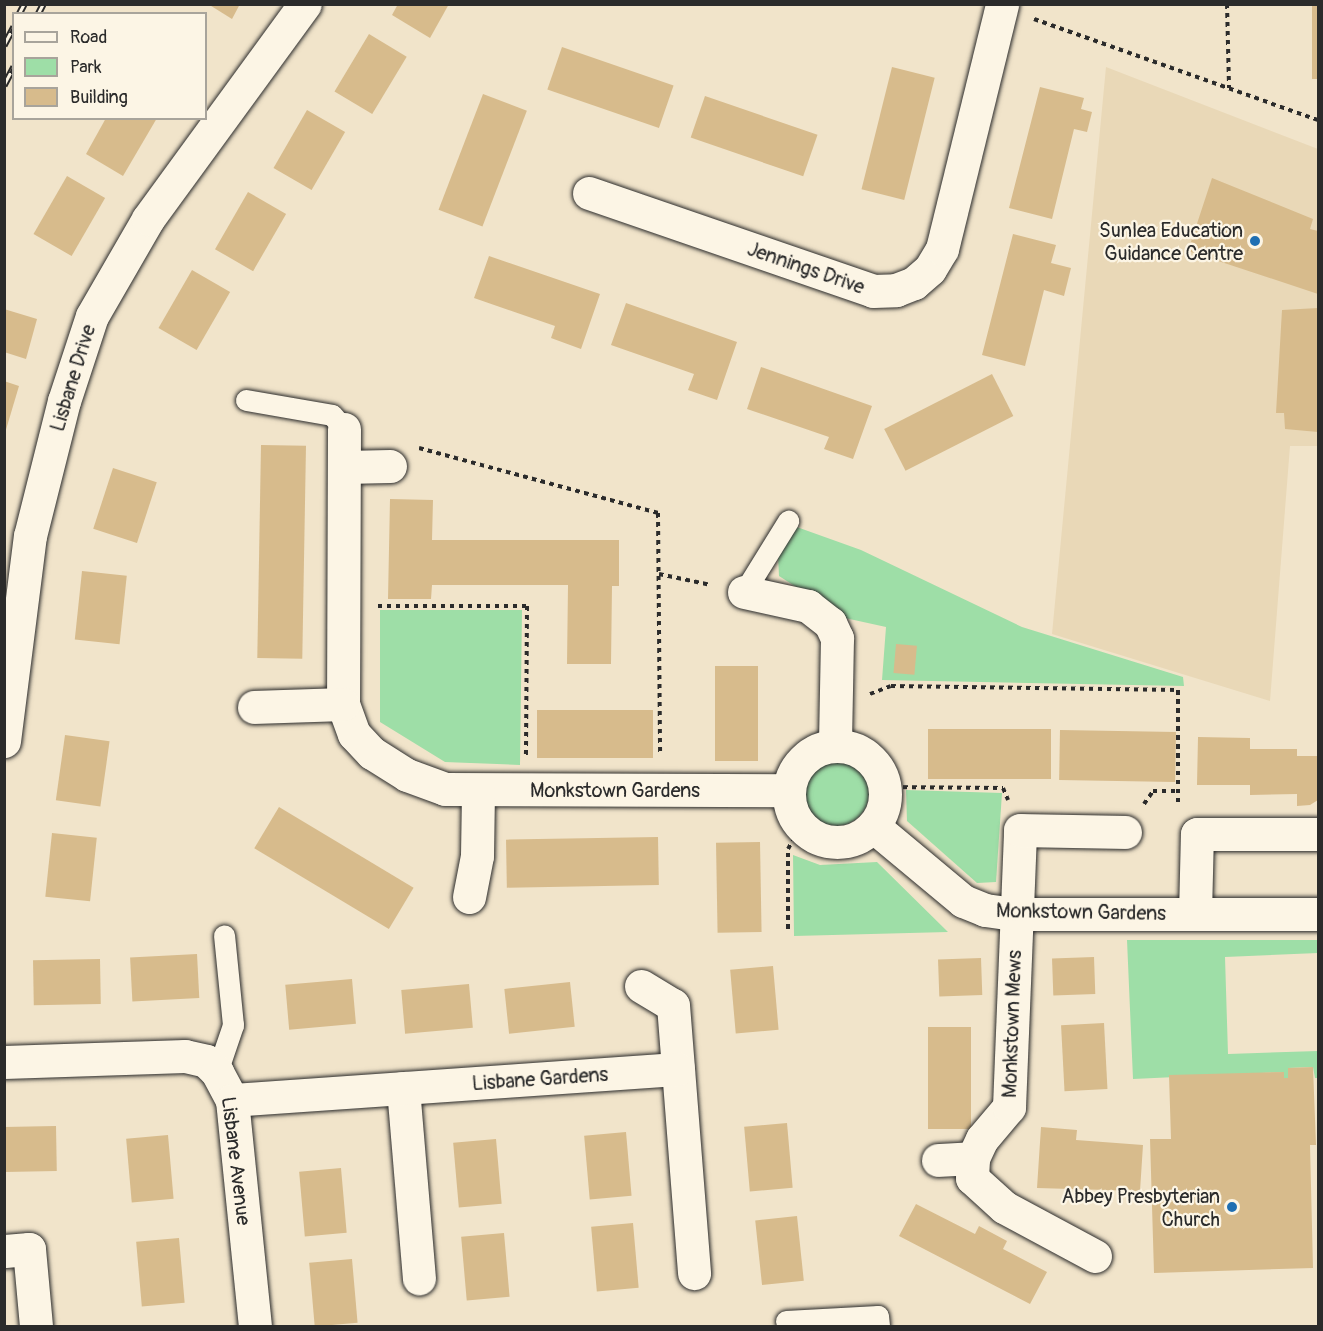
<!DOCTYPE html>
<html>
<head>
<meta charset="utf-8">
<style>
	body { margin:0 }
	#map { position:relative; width:1323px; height:1331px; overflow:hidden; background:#f1e4ca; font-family:Pangolin,sans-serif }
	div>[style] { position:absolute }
	.built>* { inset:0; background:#e9d8b7 }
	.green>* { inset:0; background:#9edea7 }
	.round { border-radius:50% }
	.building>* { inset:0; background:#d7bb8c; transform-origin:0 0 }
	.path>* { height:4px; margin-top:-2px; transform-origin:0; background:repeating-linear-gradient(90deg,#2b2b2b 0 4.5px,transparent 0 9px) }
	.roads { filter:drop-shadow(0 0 2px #2b2b2b) drop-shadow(0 0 2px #2b2b2b) }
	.service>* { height:21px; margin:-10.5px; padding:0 10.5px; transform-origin:10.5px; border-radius:10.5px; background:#fcf5e5 }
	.minor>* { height:33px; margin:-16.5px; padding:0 16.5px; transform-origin:16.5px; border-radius:16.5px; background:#fcf5e5 }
	.minor>.ring { margin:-16.5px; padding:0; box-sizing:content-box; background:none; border:33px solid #fcf5e5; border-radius:50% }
	.rail>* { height:7px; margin-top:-3.5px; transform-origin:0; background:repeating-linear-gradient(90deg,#fcf5e5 0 14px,#2b2b2b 0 28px); box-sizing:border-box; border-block:2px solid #2b2b2b }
	.dots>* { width:16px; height:16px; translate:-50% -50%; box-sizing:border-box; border:3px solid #fcf5e5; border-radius:50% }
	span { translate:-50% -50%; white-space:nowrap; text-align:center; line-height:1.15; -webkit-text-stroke:4.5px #fcf5e5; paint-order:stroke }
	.poi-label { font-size:20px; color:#2b2b2b }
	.right { translate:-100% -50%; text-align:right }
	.street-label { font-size:20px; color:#2b2b2b }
	.frame { position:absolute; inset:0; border:6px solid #2b2b2b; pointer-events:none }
	.legend { position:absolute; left:12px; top:12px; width:195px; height:108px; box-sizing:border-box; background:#fcf5e5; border:2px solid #a8a49b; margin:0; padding:8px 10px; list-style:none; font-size:18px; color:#2b2b2b }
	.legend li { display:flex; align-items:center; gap:12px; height:30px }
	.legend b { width:30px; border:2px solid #a8a49b }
</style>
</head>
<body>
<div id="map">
	<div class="built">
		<div style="clip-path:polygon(1106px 67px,1318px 149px,1318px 446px,1290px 446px,1270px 701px,1052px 634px)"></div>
	</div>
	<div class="green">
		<div style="clip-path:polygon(794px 526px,861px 550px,1022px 627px,1183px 677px,1184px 686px,882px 680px,886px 627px,845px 618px,779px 576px,778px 555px)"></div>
		<div style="clip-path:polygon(380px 610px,522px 610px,520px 765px,445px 762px,380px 722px)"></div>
		<div class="round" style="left:803px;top:760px;width:66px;height:66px"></div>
		<div style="clip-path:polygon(906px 790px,1002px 793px,996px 882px,977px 883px,907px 821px)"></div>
		<div style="clip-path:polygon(793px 855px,820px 865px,877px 862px,948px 932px,794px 936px)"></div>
		<div style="clip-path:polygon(1127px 940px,1318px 940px,1318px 953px,1225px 957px,1228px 1054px,1318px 1051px,1318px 1078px,1315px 1078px,1313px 1067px,1288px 1068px,1288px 1078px,1284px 1078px,1284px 1072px,1133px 1079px)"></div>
	</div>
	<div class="building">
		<div style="clip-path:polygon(208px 4px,240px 4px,232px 19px)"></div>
		<div style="clip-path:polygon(398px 4px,449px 4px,430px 38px,392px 15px)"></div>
		<div style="left:1312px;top:4px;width:6px;height:75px"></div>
		<div style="left:369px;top:34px;width:44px;height:67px;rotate:31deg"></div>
		<div style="left:562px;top:47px;width:118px;height:45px;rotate:19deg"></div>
		<div style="left:892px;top:67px;width:44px;height:126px;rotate:14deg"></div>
		<div style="clip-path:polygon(1040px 87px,1084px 98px,1081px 109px,1092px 112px,1087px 132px,1074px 129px,1052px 219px,1009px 208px)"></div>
		<div style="left:483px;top:94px;width:47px;height:124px;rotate:21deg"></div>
		<div style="left:705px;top:96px;width:119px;height:44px;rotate:19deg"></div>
		<div style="left:307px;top:110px;width:44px;height:67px;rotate:30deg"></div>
		<div style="clip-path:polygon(106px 118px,157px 118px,123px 176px,86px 154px)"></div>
		<div style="left:67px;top:176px;width:44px;height:67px;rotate:30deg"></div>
		<div style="clip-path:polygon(1212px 178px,1313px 219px,1310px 229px,1318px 231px,1318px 294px,1188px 251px)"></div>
		<div style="left:248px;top:192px;width:44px;height:66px;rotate:30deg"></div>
		<div style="clip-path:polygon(1013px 234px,1056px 245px,1051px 263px,1071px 268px,1064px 296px,1044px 290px,1025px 366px,982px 355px)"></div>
		<div style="clip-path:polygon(489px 256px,600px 294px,581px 349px,551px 338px,555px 326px,474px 298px)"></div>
		<div style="left:192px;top:270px;width:44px;height:67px;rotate:30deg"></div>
		<div style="clip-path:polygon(626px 303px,737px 342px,717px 400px,688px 390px,694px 374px,611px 345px)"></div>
		<div style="clip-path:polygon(1318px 308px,1318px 432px,1285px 429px,1284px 413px,1276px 413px,1282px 310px)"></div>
		<div style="clip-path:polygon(4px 309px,37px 319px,26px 359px,4px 352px)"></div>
		<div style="clip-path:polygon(761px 367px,872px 406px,853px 459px,824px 449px,829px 437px,747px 409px)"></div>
		<div style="left:992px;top:374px;width:47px;height:121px;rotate:63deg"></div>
		<div style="clip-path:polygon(4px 381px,19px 386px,5px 433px,4px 433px)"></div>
		<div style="left:261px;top:445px;width:45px;height:213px;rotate:1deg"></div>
		<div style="left:113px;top:468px;width:46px;height:64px;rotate:18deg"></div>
		<div style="clip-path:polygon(390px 499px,433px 500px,432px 540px,619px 540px,619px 586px,612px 586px,611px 664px,567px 664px,568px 585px,432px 585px,431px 599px,388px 599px)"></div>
		<div style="left:82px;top:571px;width:45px;height:69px;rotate:6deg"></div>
		<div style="left:896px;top:644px;width:21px;height:29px;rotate:5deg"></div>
		<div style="left:715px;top:666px;width:43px;height:95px"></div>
		<div style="left:537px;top:710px;width:116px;height:48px"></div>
		<div style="left:928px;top:729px;width:123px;height:50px"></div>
		<div style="left:1060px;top:730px;width:116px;height:50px;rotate:1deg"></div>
		<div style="left:65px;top:735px;width:45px;height:66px;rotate:8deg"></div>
		<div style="clip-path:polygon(1198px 737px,1250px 738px,1250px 749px,1297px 749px,1297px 756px,1318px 756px,1318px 800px,1310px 805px,1297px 806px,1297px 794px,1250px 795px,1250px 785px,1197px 785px)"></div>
		<div style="left:279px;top:807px;width:157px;height:48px;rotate:31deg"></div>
		<div style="left:52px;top:833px;width:45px;height:64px;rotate:6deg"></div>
		<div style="left:658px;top:837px;width:48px;height:152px;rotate:89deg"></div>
		<div style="left:760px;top:842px;width:90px;height:44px;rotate:89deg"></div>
		<div style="left:197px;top:954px;width:44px;height:67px;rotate:87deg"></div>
		<div style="left:1094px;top:957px;width:37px;height:42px;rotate:88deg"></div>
		<div style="left:981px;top:958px;width:37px;height:43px;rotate:88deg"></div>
		<div style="left:100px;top:959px;width:45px;height:67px;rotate:89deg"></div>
		<div style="left:773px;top:966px;width:64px;height:43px;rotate:85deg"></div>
		<div style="left:352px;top:979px;width:45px;height:67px;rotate:85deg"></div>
		<div style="left:570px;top:982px;width:45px;height:66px;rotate:84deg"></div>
		<div style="left:469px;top:984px;width:44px;height:68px;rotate:85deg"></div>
		<div style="left:1104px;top:1023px;width:66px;height:43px;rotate:87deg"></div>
		<div style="left:928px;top:1027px;width:43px;height:102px"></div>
		<div style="clip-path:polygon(1313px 1067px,1316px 1145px,1310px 1145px,1313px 1268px,1154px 1273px,1150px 1139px,1171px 1139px,1169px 1075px,1284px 1072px,1284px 1078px,1288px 1078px,1288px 1068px)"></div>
		<div style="left:787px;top:1123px;width:65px;height:43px;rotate:85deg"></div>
		<div style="left:56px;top:1126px;width:45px;height:52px;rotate:89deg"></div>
		<div style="clip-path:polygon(1041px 1127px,1077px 1130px,1076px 1140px,1143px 1145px,1140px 1191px,1037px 1188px)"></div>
		<div style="left:626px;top:1132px;width:64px;height:42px;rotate:85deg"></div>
		<div style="left:168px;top:1135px;width:64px;height:42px;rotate:85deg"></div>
		<div style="left:496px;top:1139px;width:65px;height:43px;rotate:85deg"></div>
		<div style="left:341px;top:1168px;width:65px;height:42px;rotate:85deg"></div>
		<div style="clip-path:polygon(916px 1204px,975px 1234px,979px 1226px,1007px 1241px,1003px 1249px,1047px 1272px,1030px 1304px,899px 1236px)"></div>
		<div style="left:797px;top:1216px;width:65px;height:42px;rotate:84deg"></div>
		<div style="left:633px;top:1223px;width:65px;height:42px;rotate:85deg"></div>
		<div style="left:504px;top:1233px;width:64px;height:43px;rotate:85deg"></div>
		<div style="left:179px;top:1238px;width:65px;height:43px;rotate:85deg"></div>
		<div style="left:352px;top:1259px;width:64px;height:43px;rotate:85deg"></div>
	</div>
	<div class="path">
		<div style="left:1227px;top:4px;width:84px;rotate:88.6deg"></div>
		<div style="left:1034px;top:19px;width:301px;rotate:19.6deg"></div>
		<div style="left:419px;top:448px;width:248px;rotate:15.2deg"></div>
		<div style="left:658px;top:513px;width:243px;rotate:89.5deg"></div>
		<div style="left:659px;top:574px;width:53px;rotate:11.9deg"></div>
		<div style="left:378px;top:606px;width:149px"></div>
		<div style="left:527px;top:606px;width:150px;rotate:90.4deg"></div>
		<div style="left:870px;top:694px;width:22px;rotate:-21deg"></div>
		<div style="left:891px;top:686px;width:287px;rotate:0.8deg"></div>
		<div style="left:1178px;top:690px;width:115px;rotate:90deg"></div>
		<div style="left:885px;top:787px;width:118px;rotate:0.5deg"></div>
		<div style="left:1003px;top:788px;width:13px;rotate:67deg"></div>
		<div style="left:1144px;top:804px;width:16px;rotate:-55deg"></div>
		<div style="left:1153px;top:791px;width:25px"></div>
		<div style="left:788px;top:929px;width:80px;rotate:-90deg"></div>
		<div style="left:788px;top:849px;width:26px;rotate:-61deg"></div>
	</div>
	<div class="roads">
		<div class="service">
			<div style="left:246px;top:400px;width:87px;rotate:9.9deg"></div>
			<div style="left:332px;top:415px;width:18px;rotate:49deg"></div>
			<div style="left:744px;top:592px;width:84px;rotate:-58.2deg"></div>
			<div style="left:217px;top:1072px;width:50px;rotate:-71.2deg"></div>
			<div style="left:233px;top:1025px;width:90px;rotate:-95.7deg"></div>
			<div style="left:786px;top:1321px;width:92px;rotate:-3.1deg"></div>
			<div style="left:878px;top:1316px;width:10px;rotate:84deg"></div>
		</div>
		<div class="minor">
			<div style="left:589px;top:193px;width:300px;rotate:19deg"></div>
			<div style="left:873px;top:291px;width:23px;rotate:-2deg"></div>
			<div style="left:896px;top:290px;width:19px;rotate:-21deg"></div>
			<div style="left:914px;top:283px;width:21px;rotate:-41deg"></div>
			<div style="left:930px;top:269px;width:23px;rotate:-59deg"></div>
			<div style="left:942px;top:249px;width:252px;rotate:-76.2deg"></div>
			<div style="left:344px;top:429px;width:275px;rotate:90.2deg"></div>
			<div style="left:343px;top:704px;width:32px;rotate:70deg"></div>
			<div style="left:354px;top:734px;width:26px;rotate:47deg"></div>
			<div style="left:372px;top:753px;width:41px;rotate:32.2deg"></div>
			<div style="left:407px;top:775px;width:40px;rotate:20.2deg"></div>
			<div style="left:445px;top:789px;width:344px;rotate:0.2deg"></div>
			<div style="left:344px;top:467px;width:46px;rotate:-1.2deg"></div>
			<div style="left:744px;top:592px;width:66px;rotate:12.3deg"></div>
			<div style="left:808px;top:606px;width:28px;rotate:38deg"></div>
			<div style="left:830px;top:623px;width:17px;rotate:65deg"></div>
			<div style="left:837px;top:638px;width:108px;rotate:91.1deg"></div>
			<div style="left:254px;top:707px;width:89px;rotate:-1.9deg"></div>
			<div style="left:4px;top:741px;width:207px;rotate:-82.8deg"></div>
			<div style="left:30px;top:536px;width:139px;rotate:-75.9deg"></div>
			<div style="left:64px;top:401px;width:89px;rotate:-71.8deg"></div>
			<div style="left:92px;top:316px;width:112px;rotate:-60deg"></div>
			<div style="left:148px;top:219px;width:266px;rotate:-53.9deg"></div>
			<div class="ring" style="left:789px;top:746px;width:63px;height:63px"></div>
			<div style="left:873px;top:826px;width:117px;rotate:39.8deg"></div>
			<div style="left:963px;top:901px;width:24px;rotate:22deg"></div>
			<div style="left:985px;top:910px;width:30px;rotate:8deg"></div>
			<div style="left:1015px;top:914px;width:303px"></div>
			<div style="left:469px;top:897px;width:42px;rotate:-79deg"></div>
			<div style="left:477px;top:856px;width:66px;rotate:-89.1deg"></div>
			<div style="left:1195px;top:914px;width:80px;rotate:-88.6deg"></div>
			<div style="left:1197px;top:834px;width:120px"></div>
			<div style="left:641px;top:986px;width:37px;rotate:31deg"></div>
			<div style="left:673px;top:1005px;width:269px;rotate:85.5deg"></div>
			<div style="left:4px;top:1062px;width:181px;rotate:-1.9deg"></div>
			<div style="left:185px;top:1056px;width:22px;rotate:13deg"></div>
			<div style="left:206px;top:1061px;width:16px;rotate:45deg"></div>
			<div style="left:217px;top:1072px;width:32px;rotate:62deg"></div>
			<div style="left:232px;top:1100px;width:227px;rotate:84.2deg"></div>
			<div style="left:403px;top:1088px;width:191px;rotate:85.2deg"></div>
			<div style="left:232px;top:1100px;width:447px;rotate:-4deg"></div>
			<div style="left:938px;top:1160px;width:35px;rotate:-3deg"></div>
			<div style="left:5px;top:1251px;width:24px;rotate:-5deg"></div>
			<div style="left:29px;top:1249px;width:77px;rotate:84.8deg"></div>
			<div style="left:1095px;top:1256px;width:103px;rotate:-151.7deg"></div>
			<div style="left:1004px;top:1207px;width:43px;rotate:-137.8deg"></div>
			<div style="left:972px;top:1178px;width:20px;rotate:-87deg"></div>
			<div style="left:973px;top:1158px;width:21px;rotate:-65deg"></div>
			<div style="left:982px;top:1139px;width:42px;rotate:-49.8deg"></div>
			<div style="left:1009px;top:1107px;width:277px;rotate:-87.7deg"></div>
			<div style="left:1020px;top:830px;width:105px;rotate:1.1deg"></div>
		</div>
	</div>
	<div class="rail">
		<div style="left:19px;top:14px;width:11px;rotate:-63deg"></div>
		<div style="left:38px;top:14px;width:11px;rotate:-63deg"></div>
		<div style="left:4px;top:45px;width:21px;rotate:-62deg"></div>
		<div style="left:4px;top:85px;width:21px;rotate:-62deg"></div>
	</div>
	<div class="dots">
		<div style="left:1255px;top:241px;background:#1f6fb2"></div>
		<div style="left:1232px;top:1207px;background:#1f6fb2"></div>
	</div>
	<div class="poi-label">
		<span class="right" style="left:1243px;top:242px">Sunlea Education<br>Guidance Centre</span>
		<span class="right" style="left:1220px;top:1208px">Abbey Presbyterian<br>Church</span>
	</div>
	<div class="street-label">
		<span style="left:806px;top:268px;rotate:19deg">Jennings Drive</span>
		<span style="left:73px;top:378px;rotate:-73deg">Lisbane Drive</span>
		<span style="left:615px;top:790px">Monkstown Gardens</span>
		<span style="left:1081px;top:912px;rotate:1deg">Monkstown Gardens</span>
		<span style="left:1012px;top:1024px;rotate:-88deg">Monkstown Mews</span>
		<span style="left:540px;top:1079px;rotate:-4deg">Lisbane Gardens</span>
		<span style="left:236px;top:1161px;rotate:83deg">Lisbane Avenue</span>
	</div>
	<div class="frame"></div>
	<ul class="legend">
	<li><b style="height:8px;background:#fcf5e5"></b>Road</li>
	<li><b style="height:16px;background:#9edea7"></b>Park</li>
	<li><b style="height:16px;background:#d7bb8c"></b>Building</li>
	</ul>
</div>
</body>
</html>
